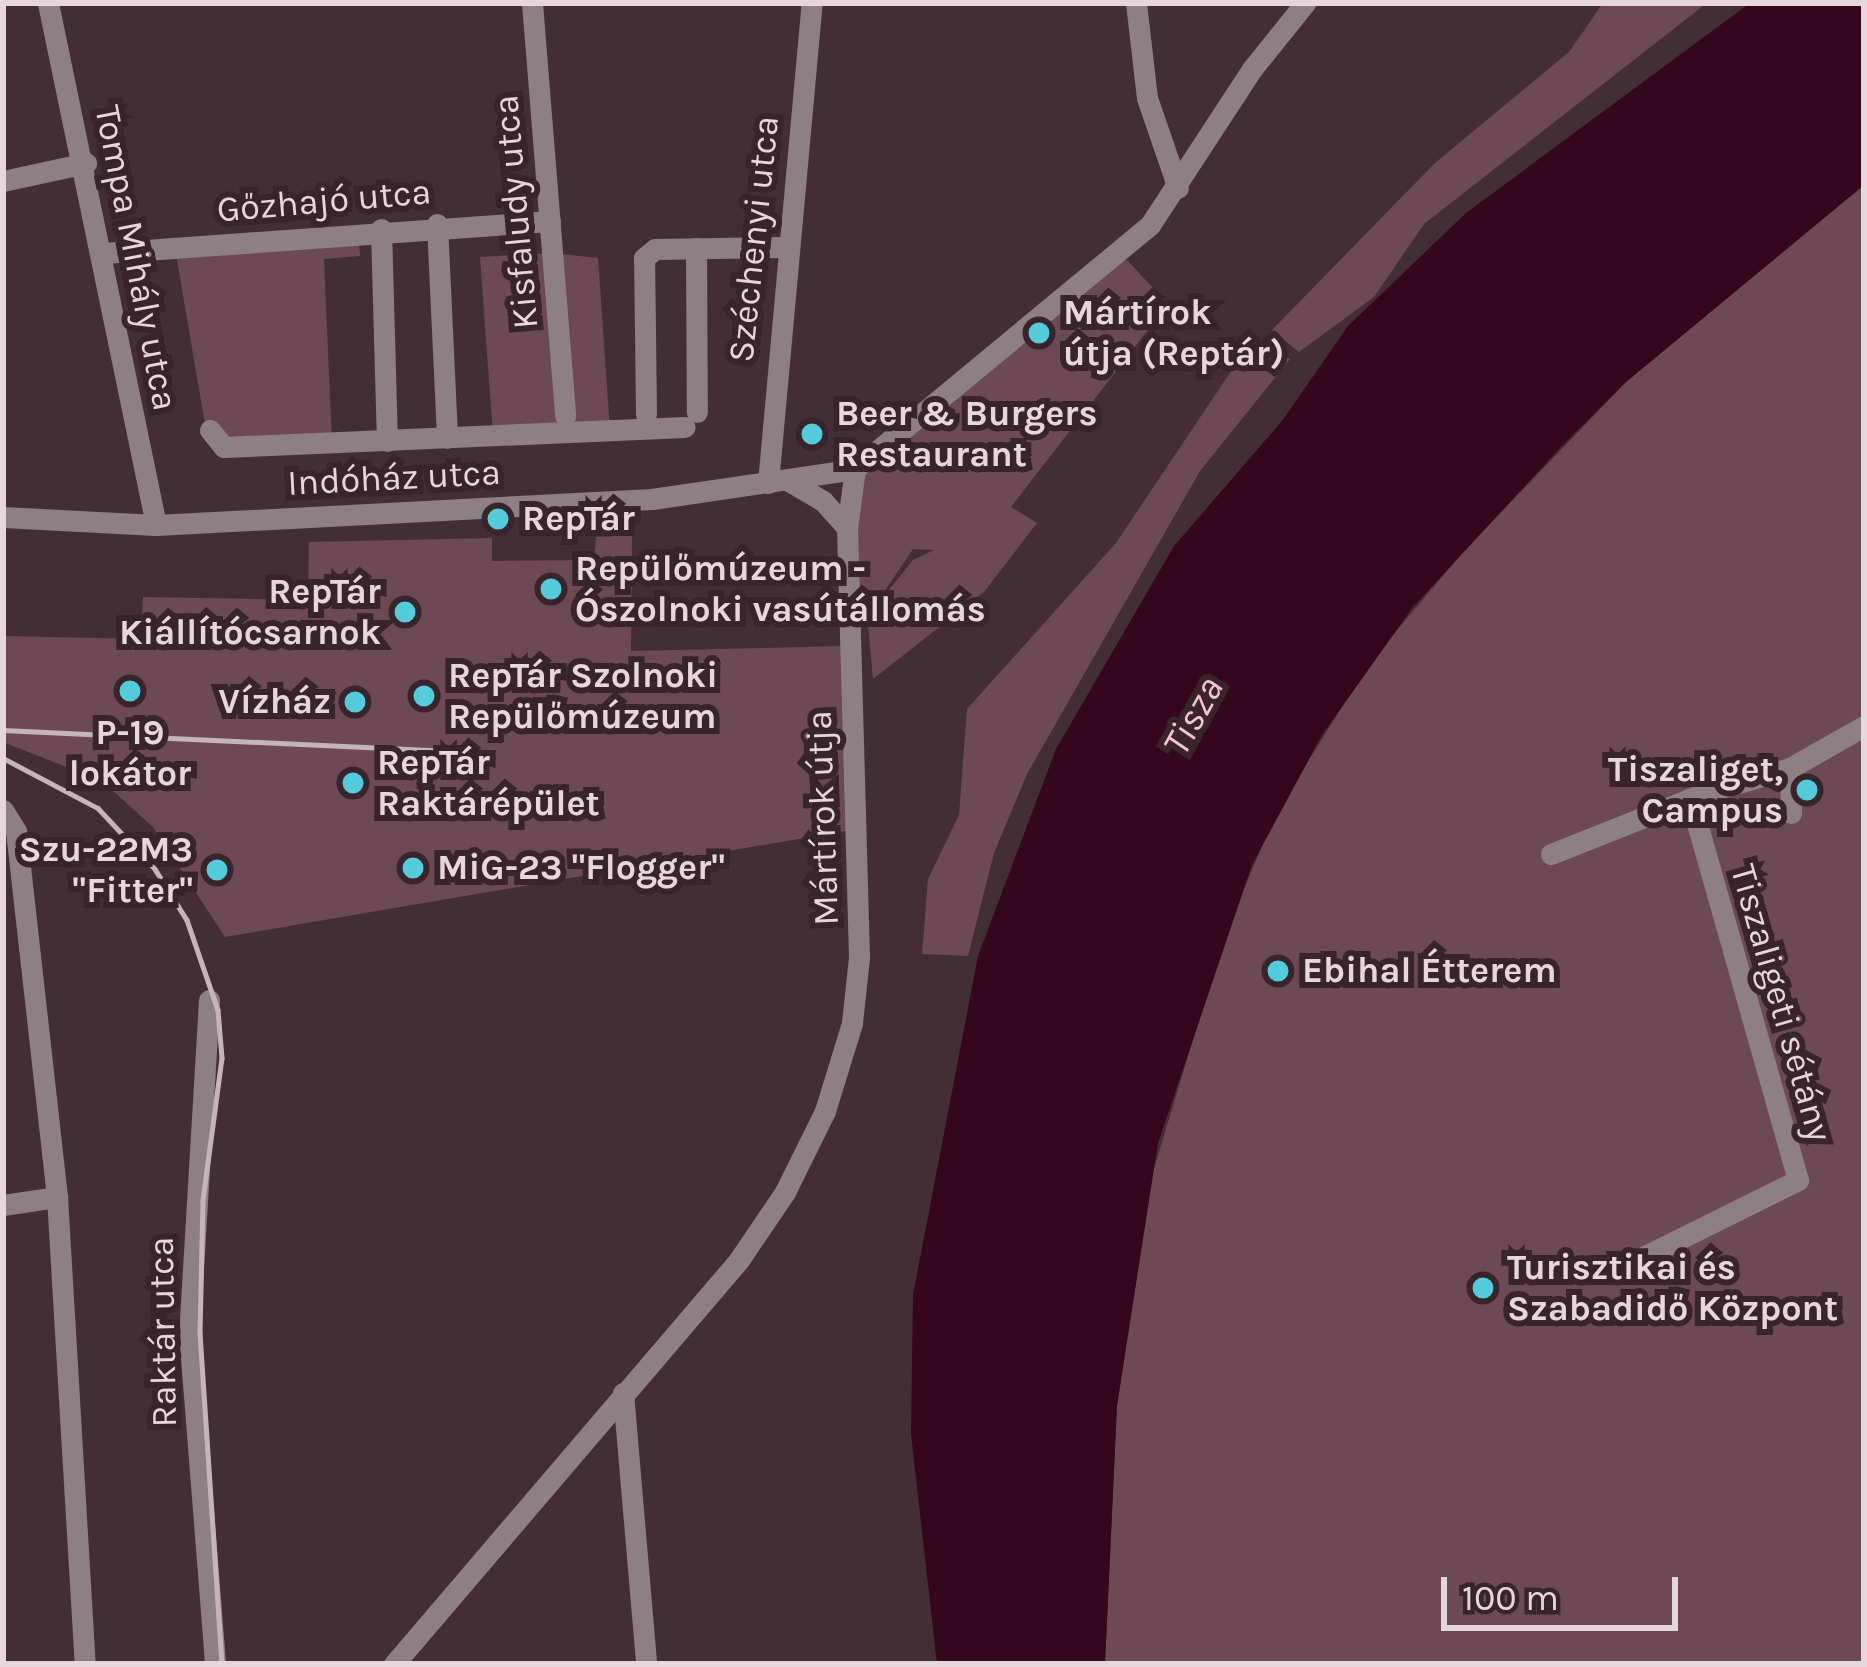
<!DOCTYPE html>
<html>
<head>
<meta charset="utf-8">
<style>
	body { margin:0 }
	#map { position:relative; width:1867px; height:1667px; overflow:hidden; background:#442e36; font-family:Karla,sans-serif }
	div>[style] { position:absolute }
	.green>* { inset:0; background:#6d4956 }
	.water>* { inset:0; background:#34071c }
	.minor>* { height:21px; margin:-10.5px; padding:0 10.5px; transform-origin:10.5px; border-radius:10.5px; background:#8c8084 }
	.rail>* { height:4.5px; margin:-2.25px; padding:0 2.25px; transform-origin:2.25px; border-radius:2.25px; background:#c5b5ba }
	.dots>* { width:33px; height:33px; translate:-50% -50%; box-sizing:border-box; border:6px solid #39242c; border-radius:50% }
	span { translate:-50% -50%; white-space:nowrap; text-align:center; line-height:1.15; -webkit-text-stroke:12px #39242c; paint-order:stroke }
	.street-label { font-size:36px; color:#e6d7dc }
	.poi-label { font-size:36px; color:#e6d7dc; font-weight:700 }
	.left { translate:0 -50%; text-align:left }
	.right { translate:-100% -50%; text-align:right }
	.water-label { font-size:39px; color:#f7c3d4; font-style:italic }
	.frame { position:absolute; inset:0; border:6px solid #e6d7dc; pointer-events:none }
	.scale { position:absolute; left:1441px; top:1577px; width:237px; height:54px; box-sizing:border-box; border:6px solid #e6d7dc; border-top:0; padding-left:15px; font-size:36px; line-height:42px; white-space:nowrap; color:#e6d7dc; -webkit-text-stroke:9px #39242c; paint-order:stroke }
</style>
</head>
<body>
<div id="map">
	<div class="green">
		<div style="clip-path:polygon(1603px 3px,1703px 6px,1424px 224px,1374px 297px,1299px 352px,1272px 330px,1435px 163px,1569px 52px)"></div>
		<div style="clip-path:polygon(1864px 185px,1864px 1664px,1105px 1664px,1117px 1406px,1149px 1185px,1226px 931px,1278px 809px,1371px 661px,1463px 552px,1626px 382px)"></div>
		<div style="clip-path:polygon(358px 230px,360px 256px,324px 259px,332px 444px,208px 442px,176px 254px)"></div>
		<div style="clip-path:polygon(552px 253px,598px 258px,610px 430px,493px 435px,480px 257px)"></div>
		<div style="clip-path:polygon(1126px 259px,1168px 304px,1011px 507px,1037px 523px,984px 592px,873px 679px,866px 602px,881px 600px,913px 560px,934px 550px,913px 549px,882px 595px,850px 596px,855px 469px)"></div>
		<div style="clip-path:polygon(1250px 343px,1290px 359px,1200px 471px,1027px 774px,994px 853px,968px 956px,922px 954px,928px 879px,959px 815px,967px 709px,1116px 543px)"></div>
		<div style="clip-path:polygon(632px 535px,631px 651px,844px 646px,851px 830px,225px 937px,153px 827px,102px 781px,3px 742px,3px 636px,141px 639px,143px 597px,308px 600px,309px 542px,492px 538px,492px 561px,594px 560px,596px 537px)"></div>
	</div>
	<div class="water">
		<div style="clip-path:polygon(1750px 3px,1864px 3px,1864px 185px,1626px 382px,1561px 447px,1413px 607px,1322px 735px,1252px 865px,1158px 1143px,1117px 1406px,1105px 1664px,937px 1664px,911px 1434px,913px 1295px,978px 956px,1056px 749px,1174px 546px,1282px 421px,1348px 326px,1466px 213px)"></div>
	</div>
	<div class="minor">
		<div style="left:48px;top:3px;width:533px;rotate:78.31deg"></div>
		<div style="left:532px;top:3px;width:414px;rotate:85.4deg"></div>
		<div style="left:1136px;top:3px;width:96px;rotate:83.4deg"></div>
		<div style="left:1147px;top:98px;width:95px;rotate:71deg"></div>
		<div style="left:3px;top:181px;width:85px;rotate:-12.2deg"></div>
		<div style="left:437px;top:224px;width:214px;rotate:87.3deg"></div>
		<div style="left:381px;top:229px;width:212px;rotate:88.4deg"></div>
		<div style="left:696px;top:248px;width:164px;rotate:89.7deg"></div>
		<div style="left:104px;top:253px;width:447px;rotate:-4.1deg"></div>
		<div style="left:646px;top:414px;width:156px;rotate:-90.7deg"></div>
		<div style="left:644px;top:258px;width:14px;rotate:-39deg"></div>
		<div style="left:655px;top:249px;width:132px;rotate:-0.9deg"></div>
		<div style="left:210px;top:430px;width:22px;rotate:51deg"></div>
		<div style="left:224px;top:447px;width:461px;rotate:-2.5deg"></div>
		<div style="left:787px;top:480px;width:42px;rotate:30.3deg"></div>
		<div style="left:823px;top:501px;width:36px;rotate:48deg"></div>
		<div style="left:768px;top:483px;width:482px;rotate:-84.8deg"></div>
		<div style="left:3px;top:517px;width:153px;rotate:3deg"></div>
		<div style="left:156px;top:525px;width:497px;rotate:-3deg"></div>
		<div style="left:652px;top:499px;width:205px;rotate:-8.4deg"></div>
		<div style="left:1790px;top:768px;width:45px;rotate:88.7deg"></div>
		<div style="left:3px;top:810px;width:25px;rotate:58deg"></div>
		<div style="left:16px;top:831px;width:368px;rotate:83.6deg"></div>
		<div style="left:57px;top:1197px;width:468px;rotate:86.6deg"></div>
		<div style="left:1551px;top:854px;width:168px;rotate:-21.7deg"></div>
		<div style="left:209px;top:1000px;width:333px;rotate:93.4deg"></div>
		<div style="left:189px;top:1332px;width:333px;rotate:85.5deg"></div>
		<div style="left:3px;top:1205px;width:55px;rotate:-8.4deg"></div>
		<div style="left:1619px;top:1269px;width:200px;rotate:-26.4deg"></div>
		<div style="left:1798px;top:1180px;width:378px;rotate:-105.8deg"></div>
		<div style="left:1695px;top:816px;width:27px;rotate:-63deg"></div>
		<div style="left:1707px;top:792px;width:86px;rotate:-16.1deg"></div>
		<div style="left:1790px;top:768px;width:85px;rotate:-29.6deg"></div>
		<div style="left:623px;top:1393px;width:272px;rotate:85.1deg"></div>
		<div style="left:394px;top:1664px;width:531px;rotate:-49.5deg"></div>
		<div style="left:739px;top:1260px;width:82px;rotate:-55.9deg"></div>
		<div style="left:785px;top:1192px;width:90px;rotate:-63.7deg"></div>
		<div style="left:825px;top:1111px;width:92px;rotate:-72.9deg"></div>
		<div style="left:852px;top:1023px;width:66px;rotate:-83.9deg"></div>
		<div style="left:859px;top:957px;width:429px;rotate:-91.6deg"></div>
		<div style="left:847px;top:528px;width:60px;rotate:-82.3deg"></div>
		<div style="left:855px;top:469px;width:383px;rotate:-39.6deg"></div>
		<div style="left:1150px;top:225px;width:186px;rotate:-56.8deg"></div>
		<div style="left:1252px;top:69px;width:85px;rotate:-51.2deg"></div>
	</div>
	<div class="rail">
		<div style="left:3px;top:730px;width:473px;rotate:2.7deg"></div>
		<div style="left:3px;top:758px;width:107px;rotate:27.8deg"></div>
		<div style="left:98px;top:808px;width:83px;rotate:46.9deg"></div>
		<div style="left:155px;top:869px;width:60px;rotate:57.9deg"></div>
		<div style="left:187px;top:920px;width:95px;rotate:71deg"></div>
		<div style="left:218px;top:1010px;width:48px;rotate:85.2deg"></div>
		<div style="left:222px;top:1058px;width:144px;rotate:97.6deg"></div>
		<div style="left:203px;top:1201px;width:132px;rotate:91.3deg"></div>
		<div style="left:200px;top:1333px;width:332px;rotate:86.2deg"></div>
	</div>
	<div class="dots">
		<div style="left:1039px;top:333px;background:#52cbda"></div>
		<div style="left:812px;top:434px;background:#52cbda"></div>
		<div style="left:498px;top:519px;background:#52cbda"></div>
		<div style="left:551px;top:589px;background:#52cbda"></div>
		<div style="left:405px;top:612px;background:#52cbda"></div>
		<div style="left:130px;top:691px;background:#52cbda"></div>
		<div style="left:424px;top:696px;background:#52cbda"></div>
		<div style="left:355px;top:702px;background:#52cbda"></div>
		<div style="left:353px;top:783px;background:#52cbda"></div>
		<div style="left:1807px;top:790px;background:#52cbda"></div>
		<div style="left:413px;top:868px;background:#52cbda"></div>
		<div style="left:217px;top:870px;background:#52cbda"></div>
		<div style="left:1278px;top:971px;background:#52cbda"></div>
		<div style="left:1483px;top:1288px;background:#52cbda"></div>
	</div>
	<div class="street-label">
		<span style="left:324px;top:201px;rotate:-5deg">Gőzhajó utca</span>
		<span style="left:516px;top:212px;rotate:-95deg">Kisfaludy utca</span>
		<span style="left:754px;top:239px;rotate:-84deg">Széchenyi utca</span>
		<span style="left:136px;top:258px;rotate:79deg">Tompa Mihály utca</span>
		<span style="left:394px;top:478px;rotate:-3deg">Indóház utca</span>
		<span style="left:823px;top:818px;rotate:-92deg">Mártírok útja</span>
		<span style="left:1781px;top:1003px;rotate:74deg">Tiszaligeti sétány</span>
		<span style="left:163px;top:1332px;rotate:-91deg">Raktár utca</span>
	</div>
	<div class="poi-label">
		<span class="left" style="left:1063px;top:333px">Mártírok<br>útja (Reptár)</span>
		<span class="left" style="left:836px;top:434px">Beer &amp; Burgers<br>Restaurant</span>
		<span class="left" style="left:522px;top:519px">RepTár</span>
		<span class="left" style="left:575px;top:589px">Repülőmúzeum -<br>Ószolnoki vasútállomás</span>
		<span class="right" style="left:381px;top:612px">RepTár<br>Kiállítócsarnok</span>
		<span class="left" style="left:448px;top:696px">RepTár Szolnoki<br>Repülőmúzeum</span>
		<span class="right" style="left:331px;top:702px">Vízház</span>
		<span style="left:130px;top:753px">P-19<br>lokátor</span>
		<span class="left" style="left:377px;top:783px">RepTár<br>Raktárépület</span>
		<span class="right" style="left:1783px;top:790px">Tiszaliget,<br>Campus</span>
		<span class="right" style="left:193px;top:870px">Szu-22M3<br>"Fitter"</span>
		<span class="left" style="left:437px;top:868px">MiG-23 "Flogger"</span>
		<span class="left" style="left:1302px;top:971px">Ebihal Étterem</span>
		<span class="left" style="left:1507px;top:1288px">Turisztikai és<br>Szabadidő Központ</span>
	</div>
	<div class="water-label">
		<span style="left:1193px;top:716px;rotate:-61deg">Tisza</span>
	</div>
	<div class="frame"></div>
	<div class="scale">100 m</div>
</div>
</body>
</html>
